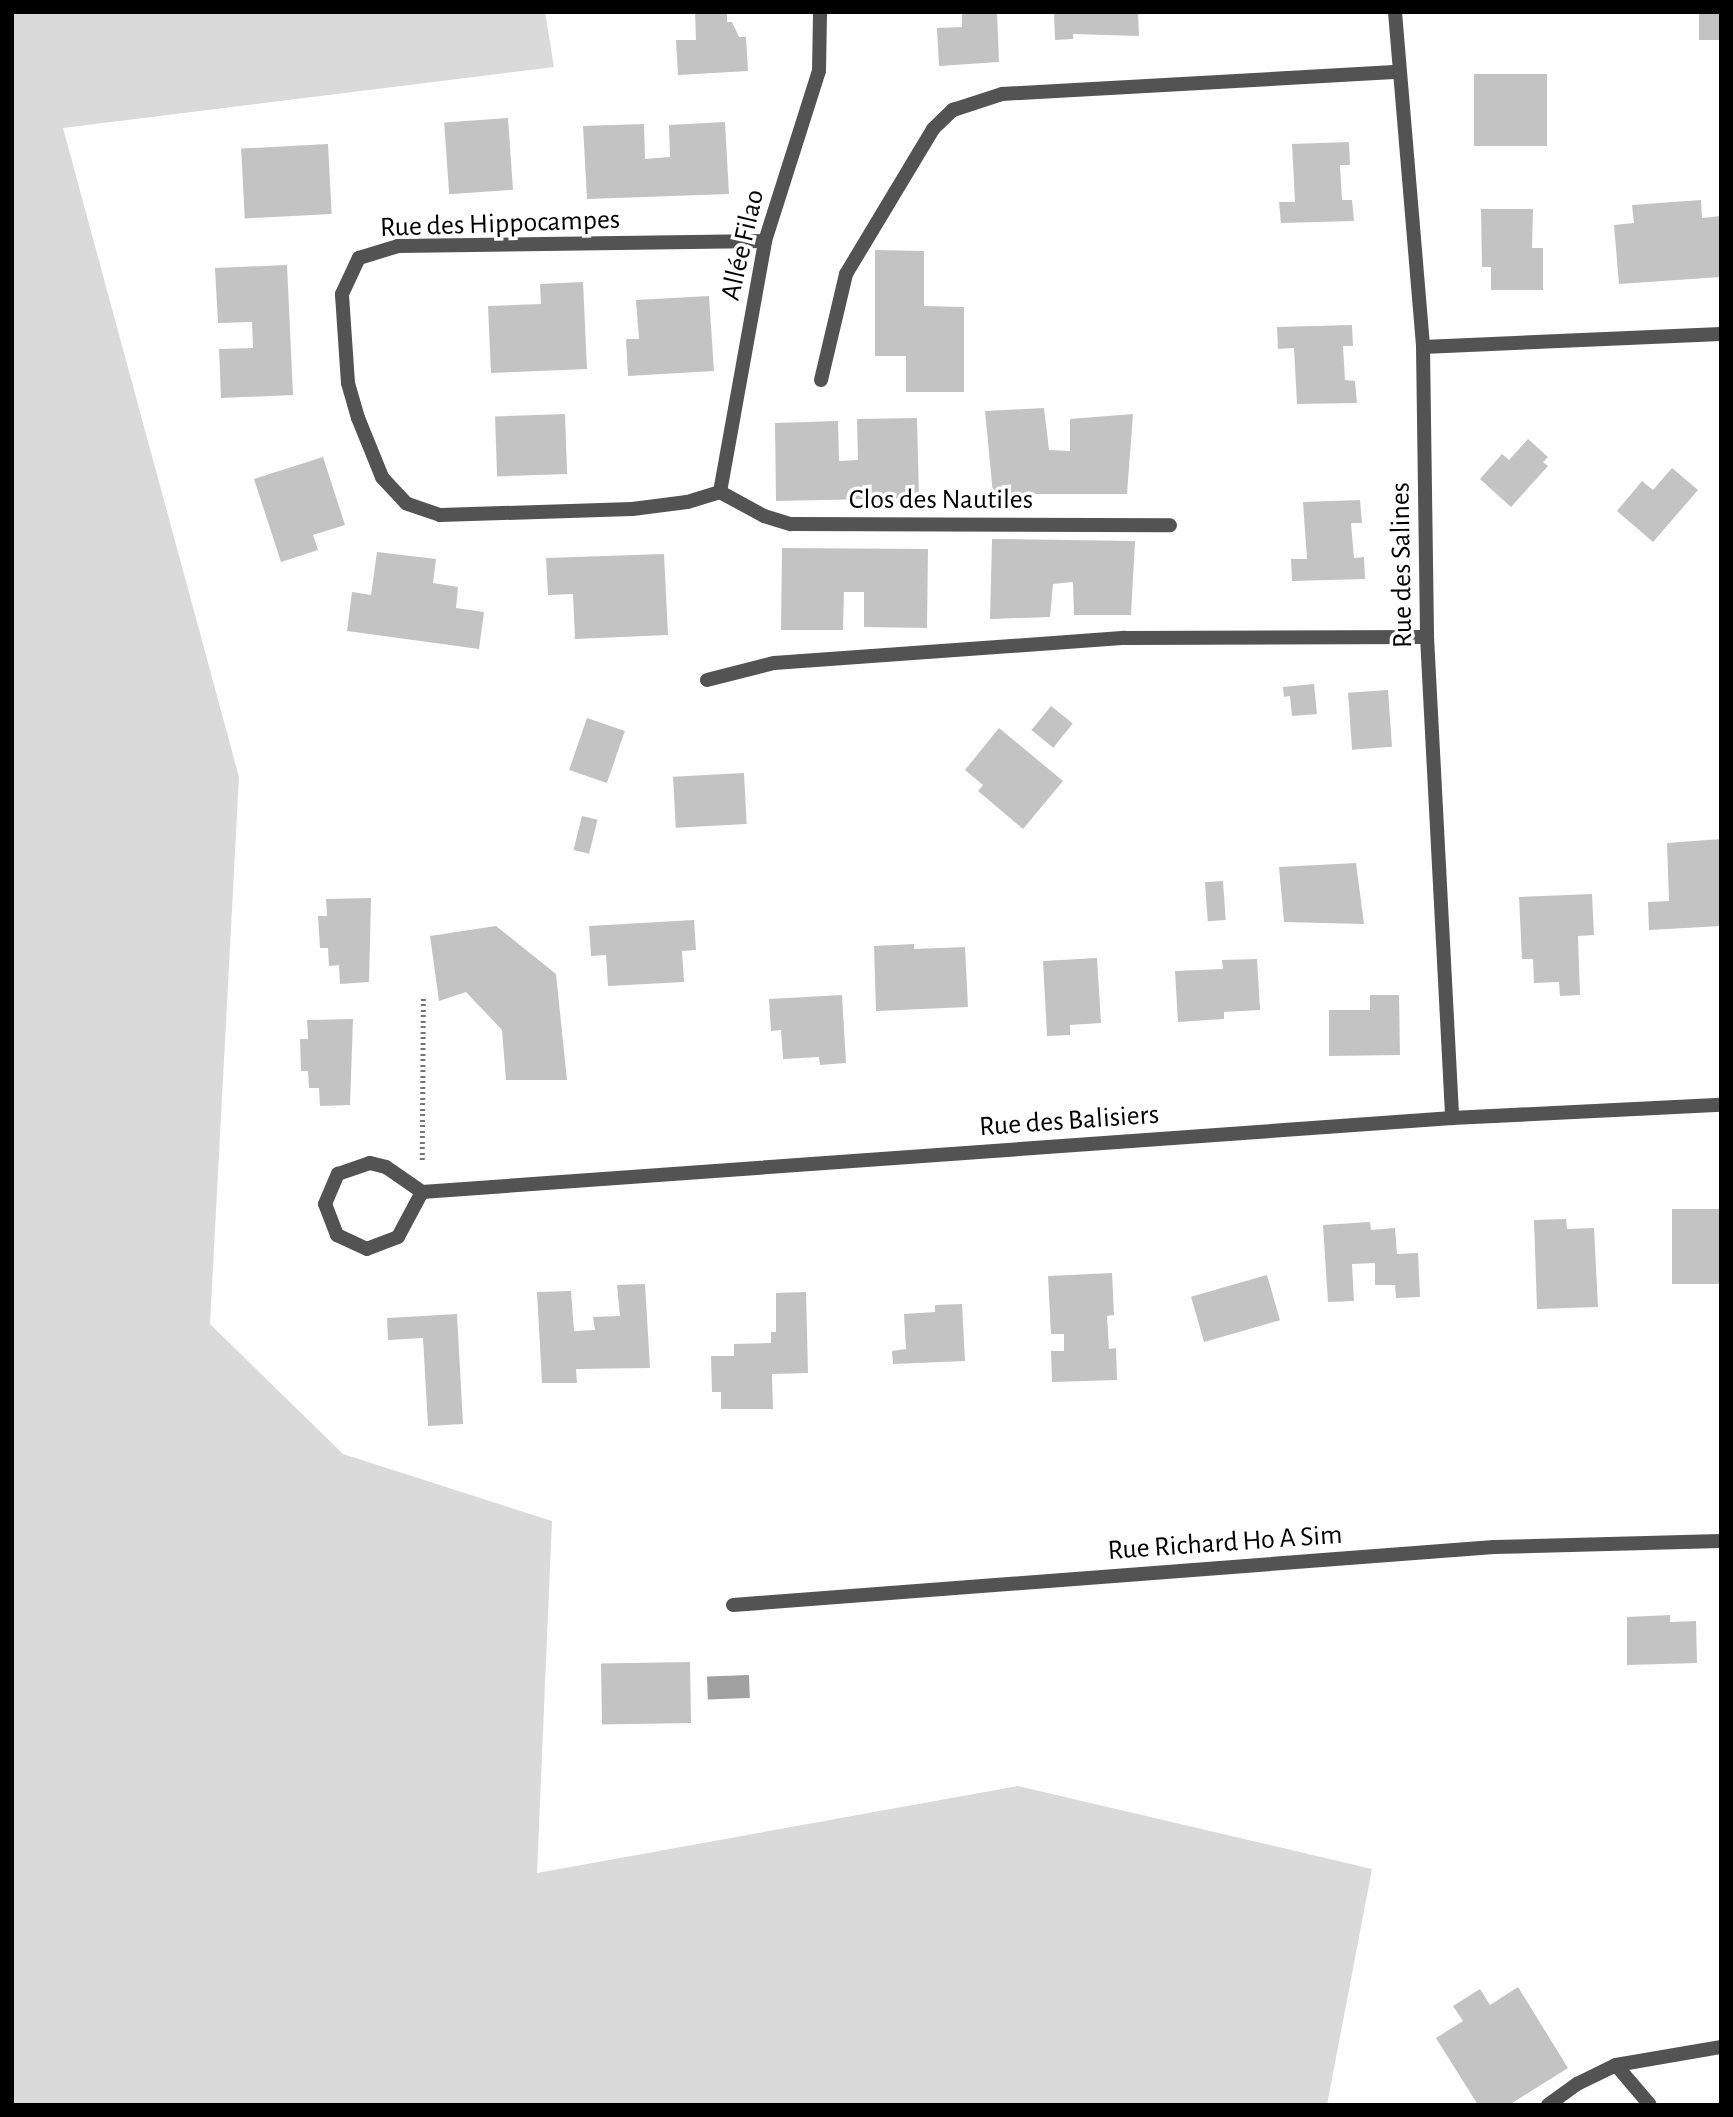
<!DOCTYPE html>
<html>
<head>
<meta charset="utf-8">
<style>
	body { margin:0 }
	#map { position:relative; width:1733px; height:2117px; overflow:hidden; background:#fff; font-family:"Alegreya Sans",sans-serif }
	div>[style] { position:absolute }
	.green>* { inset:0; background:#dadada }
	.water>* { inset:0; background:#a1a1a1; transform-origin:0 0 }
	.building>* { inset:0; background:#c3c3c3; transform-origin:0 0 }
	.path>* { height:4.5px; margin-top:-2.25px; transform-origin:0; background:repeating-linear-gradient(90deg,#757575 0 2px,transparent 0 5.5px) }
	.lane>* { height:14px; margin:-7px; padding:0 7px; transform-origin:7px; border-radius:7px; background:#535353 }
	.street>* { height:14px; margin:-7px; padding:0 7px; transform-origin:7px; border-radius:7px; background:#535353 }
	span { translate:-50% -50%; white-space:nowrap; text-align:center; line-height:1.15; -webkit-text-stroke:7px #fff; paint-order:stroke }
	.street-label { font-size:28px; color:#000 }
	.frame { position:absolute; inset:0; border:14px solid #000; pointer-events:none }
</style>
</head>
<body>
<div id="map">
	<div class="green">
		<div style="clip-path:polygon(12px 12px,545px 12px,554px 67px,63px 128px,239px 777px,210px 1324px,343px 1454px,552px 1521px,537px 1873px,1018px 1786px,1372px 1869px,1327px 2105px,12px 2105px)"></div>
	</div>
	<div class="water">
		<div style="left:749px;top:1675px;width:23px;height:42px;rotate:88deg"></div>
	</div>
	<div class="building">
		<div style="clip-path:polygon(695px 12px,727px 12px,727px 22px,732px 22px,739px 37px,746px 37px,748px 71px,678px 75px,676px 40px,696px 40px)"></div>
		<div style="clip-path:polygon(962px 12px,997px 12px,999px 62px,939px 66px,937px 28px,962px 27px)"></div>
		<div style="clip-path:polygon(1054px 12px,1138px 12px,1139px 36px,1073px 34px,1073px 39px,1055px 40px)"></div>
		<div style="left:1699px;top:12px;width:22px;height:28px"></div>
		<div style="left:1547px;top:74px;width:72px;height:73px;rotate:90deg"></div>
		<div style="left:508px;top:118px;width:72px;height:64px;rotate:86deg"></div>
		<div style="clip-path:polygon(725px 122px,729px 194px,587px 199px,583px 126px,644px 124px,645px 159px,670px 157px,669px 125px)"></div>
		<div style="clip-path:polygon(1349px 142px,1350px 165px,1340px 165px,1342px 200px,1352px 200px,1354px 221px,1281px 223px,1279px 202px,1295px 202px,1292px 144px)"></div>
		<div style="left:328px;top:144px;width:70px;height:87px;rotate:87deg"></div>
		<div style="clip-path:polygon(1701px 200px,1702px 218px,1721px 216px,1721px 277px,1619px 284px,1614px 225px,1634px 223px,1632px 205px)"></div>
		<div style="clip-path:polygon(1481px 209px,1533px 209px,1532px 248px,1543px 248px,1543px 290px,1491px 290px,1491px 267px,1482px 267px)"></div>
		<div style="clip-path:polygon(875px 250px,924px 251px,924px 306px,964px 307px,964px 392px,906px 392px,906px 356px,875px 356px)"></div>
		<div style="clip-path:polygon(287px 265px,293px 395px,221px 398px,219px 349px,253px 348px,252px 322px,218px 323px,215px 268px)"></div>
		<div style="clip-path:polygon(583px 282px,587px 369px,491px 373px,488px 306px,541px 304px,540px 284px)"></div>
		<div style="clip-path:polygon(709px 296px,714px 371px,628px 376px,626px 339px,639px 339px,636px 300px)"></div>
		<div style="clip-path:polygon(1352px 325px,1353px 346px,1343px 346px,1345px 380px,1355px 381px,1357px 403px,1297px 404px,1294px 348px,1278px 349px,1277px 327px)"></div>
		<div style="clip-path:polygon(1044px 408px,1049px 450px,1070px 451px,1070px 419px,1133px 414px,1127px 494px,993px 494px,985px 411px)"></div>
		<div style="left:565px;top:414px;width:60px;height:70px;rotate:88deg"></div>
		<div style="clip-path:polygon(917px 418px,919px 498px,776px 501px,775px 423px,838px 421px,839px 461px,858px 460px,857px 419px)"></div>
		<div style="clip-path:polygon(1528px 439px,1548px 457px,1543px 462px,1548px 466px,1511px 507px,1480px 479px,1502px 454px,1509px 460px)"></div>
		<div style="clip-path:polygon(323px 457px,345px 525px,313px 535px,318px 550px,281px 562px,254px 479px)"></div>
		<div style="clip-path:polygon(1672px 468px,1698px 490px,1653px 542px,1617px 511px,1642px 481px,1653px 490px)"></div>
		<div style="clip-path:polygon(1360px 500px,1362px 523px,1351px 523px,1354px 558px,1364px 557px,1365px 579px,1292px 581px,1291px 559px,1307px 559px,1303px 502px)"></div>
		<div style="clip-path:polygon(992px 539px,1135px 541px,1131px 615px,1074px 615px,1073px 582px,1053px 584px,1050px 617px,990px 619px)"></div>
		<div style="clip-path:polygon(782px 548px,928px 549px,927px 628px,864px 627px,864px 592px,844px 592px,843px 630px,781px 630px)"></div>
		<div style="clip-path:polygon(377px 552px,436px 559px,433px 583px,458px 587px,456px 608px,484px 612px,479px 649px,347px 631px,352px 592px,371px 595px)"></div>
		<div style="clip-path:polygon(664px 554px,668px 635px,575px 639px,573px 594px,548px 595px,546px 558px)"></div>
		<div style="clip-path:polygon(1314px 684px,1317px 714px,1292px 716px,1290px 696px,1284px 697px,1283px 687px)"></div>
		<div style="left:1388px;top:690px;width:57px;height:40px;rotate:86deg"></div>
		<div style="left:1051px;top:706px;width:28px;height:31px;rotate:39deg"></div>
		<div style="left:587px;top:718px;width:40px;height:55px;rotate:19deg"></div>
		<div style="clip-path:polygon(999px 728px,1063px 781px,1023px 829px,978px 791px,983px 785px,965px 770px)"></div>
		<div style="left:744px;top:773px;width:51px;height:71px;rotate:87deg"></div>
		<div style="left:582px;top:816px;width:16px;height:35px;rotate:14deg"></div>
		<div style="clip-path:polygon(1721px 839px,1721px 926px,1649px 930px,1648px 902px,1669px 901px,1667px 843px)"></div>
		<div style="clip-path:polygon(1356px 863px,1364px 924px,1284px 922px,1279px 867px)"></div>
		<div style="left:1223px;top:881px;width:39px;height:18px;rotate:86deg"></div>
		<div style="clip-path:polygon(1592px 894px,1594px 935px,1578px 936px,1580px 995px,1560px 996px,1559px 982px,1534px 983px,1533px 959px,1522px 959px,1519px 897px)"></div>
		<div style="clip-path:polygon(371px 898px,369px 982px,340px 984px,339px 965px,329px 966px,328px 948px,320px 948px,318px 916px,327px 916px,326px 899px)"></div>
		<div style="clip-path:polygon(694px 920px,696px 950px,682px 951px,684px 982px,608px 986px,606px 955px,591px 956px,589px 926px)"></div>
		<div style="clip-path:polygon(496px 926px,556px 974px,567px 1080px,506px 1080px,502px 1030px,466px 992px,439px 1001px,430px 936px)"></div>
		<div style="clip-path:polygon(914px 944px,914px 949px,965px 947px,968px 1007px,876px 1011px,874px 946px)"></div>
		<div style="clip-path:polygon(1097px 958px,1101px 1023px,1070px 1025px,1070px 1035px,1047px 1036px,1043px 961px)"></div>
		<div style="clip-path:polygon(1257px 959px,1260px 1010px,1224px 1012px,1224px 1019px,1178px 1022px,1175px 971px,1223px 969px,1222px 960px)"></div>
		<div style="clip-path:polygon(842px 995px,846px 1063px,820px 1065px,819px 1057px,783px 1059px,781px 1030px,771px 1031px,769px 999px)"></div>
		<div style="clip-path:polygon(1370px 995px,1399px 995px,1400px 1055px,1329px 1056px,1329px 1010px,1370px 1010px)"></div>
		<div style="clip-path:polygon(353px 1019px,350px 1105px,320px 1106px,319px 1088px,309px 1088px,308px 1071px,301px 1071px,300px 1039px,308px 1039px,307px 1020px)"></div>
		<div style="left:1721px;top:1209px;width:75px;height:49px;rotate:90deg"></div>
		<div style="clip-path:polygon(1566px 1219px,1567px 1229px,1594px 1228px,1598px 1307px,1537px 1309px,1534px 1220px)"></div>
		<div style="clip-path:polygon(1370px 1222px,1371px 1230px,1395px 1228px,1397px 1254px,1418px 1253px,1420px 1297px,1396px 1298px,1395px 1285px,1375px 1285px,1375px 1263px,1352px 1264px,1354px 1301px,1328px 1302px,1323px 1225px)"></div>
		<div style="clip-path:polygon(1112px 1273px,1114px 1315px,1107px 1316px,1109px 1349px,1116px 1348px,1117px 1380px,1052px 1382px,1051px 1351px,1064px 1351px,1064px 1334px,1051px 1334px,1048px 1276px)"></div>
		<div style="left:1267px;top:1275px;width:47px;height:79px;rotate:74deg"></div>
		<div style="clip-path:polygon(645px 1284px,650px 1368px,576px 1369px,577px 1383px,542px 1383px,537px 1292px,571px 1291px,574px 1331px,595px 1330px,593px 1317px,620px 1316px,617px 1285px)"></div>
		<div style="clip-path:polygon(806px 1292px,808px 1373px,772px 1374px,773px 1409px,721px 1409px,721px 1392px,712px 1392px,711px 1356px,734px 1356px,734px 1344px,771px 1343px,771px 1332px,776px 1332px,776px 1293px)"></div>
		<div style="clip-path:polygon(962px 1304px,965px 1361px,893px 1364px,892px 1351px,906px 1349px,904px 1314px,935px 1312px,935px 1305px)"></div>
		<div style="clip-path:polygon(457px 1314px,463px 1424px,428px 1426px,423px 1338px,388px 1340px,387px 1318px)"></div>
		<div style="clip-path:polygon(1670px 1615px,1670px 1622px,1696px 1621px,1697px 1663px,1627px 1665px,1627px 1617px)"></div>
		<div style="left:690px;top:1662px;width:61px;height:89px;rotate:89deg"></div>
		<div style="clip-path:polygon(1518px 1987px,1568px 2068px,1509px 2105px,1478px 2105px,1436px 2038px,1463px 2021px,1453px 2006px,1480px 1989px,1490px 2005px)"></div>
	</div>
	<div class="path">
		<div style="left:422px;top:1160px;width:163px;rotate:-89.6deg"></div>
	</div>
	<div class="lane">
		<div style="left:821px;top:380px;width:109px;rotate:-76.7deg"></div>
		<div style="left:846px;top:274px;width:169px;rotate:-59deg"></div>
		<div style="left:933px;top:129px;width:28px;rotate:-44deg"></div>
		<div style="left:953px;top:110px;width:52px;rotate:-18.1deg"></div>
		<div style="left:1002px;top:94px;width:397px;rotate:-3.2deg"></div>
	</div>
	<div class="street">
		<div style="left:1395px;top:12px;width:336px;rotate:85.2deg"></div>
		<div style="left:1423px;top:347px;width:290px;rotate:89.2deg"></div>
		<div style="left:1427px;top:637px;width:482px;rotate:87deg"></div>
		<div style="left:1423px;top:347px;width:298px;rotate:-2.5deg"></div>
		<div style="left:720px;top:492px;width:34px;rotate:163deg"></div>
		<div style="left:687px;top:502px;width:55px;rotate:172.7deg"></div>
		<div style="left:632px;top:509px;width:192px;rotate:178.2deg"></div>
		<div style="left:440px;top:515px;width:36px;rotate:-161deg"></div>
		<div style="left:406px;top:503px;width:35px;rotate:-133deg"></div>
		<div style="left:382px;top:477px;width:64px;rotate:-112.1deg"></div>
		<div style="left:358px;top:418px;width:36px;rotate:-106deg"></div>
		<div style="left:348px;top:383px;width:89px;rotate:-93.9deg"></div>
		<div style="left:342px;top:294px;width:40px;rotate:-65deg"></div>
		<div style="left:359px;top:258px;width:41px;rotate:-17.1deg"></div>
		<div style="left:398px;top:246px;width:367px;rotate:-0.8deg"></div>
		<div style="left:720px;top:492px;width:255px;rotate:-79.8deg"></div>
		<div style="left:765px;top:241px;width:178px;rotate:-72.4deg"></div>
		<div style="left:819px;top:71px;width:59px;rotate:-89deg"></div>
		<div style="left:720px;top:492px;width:50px;rotate:28.6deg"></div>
		<div style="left:764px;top:516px;width:28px;rotate:17deg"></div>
		<div style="left:791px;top:524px;width:379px;rotate:0.2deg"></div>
		<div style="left:707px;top:680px;width:69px;rotate:-14.2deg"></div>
		<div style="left:774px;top:663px;width:352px;rotate:-4.1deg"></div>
		<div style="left:1125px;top:638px;width:302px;rotate:-0.2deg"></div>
		<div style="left:370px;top:1163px;width:16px;rotate:14deg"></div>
		<div style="left:386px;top:1167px;width:44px;rotate:34.8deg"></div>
		<div style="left:422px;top:1192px;width:51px;rotate:118.1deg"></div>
		<div style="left:398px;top:1237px;width:33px;rotate:159deg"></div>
		<div style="left:367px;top:1249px;width:33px;rotate:-155deg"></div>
		<div style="left:337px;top:1235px;width:33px;rotate:-111deg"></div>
		<div style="left:325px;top:1204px;width:33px;rotate:-67deg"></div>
		<div style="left:338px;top:1174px;width:34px;rotate:-19deg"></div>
		<div style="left:422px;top:1192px;width:1033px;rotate:-4.11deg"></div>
		<div style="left:1452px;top:1118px;width:269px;rotate:-2.8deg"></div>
		<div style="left:733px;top:1605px;width:763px;rotate:-4.36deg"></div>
		<div style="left:1494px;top:1547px;width:227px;rotate:-1.5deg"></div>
		<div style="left:1616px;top:2065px;width:52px;rotate:49.6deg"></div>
		<div style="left:1548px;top:2105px;width:36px;rotate:-36deg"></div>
		<div style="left:1577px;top:2084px;width:43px;rotate:-26deg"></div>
		<div style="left:1616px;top:2065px;width:107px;rotate:-9.7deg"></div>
	</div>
	<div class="street-label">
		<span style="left:500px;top:224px;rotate:-2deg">Rue des Hippocampes</span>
		<span style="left:743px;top:245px;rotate:-77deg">Allée Filao</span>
		<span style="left:941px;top:500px">Clos des Nautiles</span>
		<span style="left:1402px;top:565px;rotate:-91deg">Rue des Salines</span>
		<span style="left:1069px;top:1121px;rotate:-4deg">Rue des Balisiers</span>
		<span style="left:1225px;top:1543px;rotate:-4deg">Rue Richard Ho A Sim</span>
	</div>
	<div class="frame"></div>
</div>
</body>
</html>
